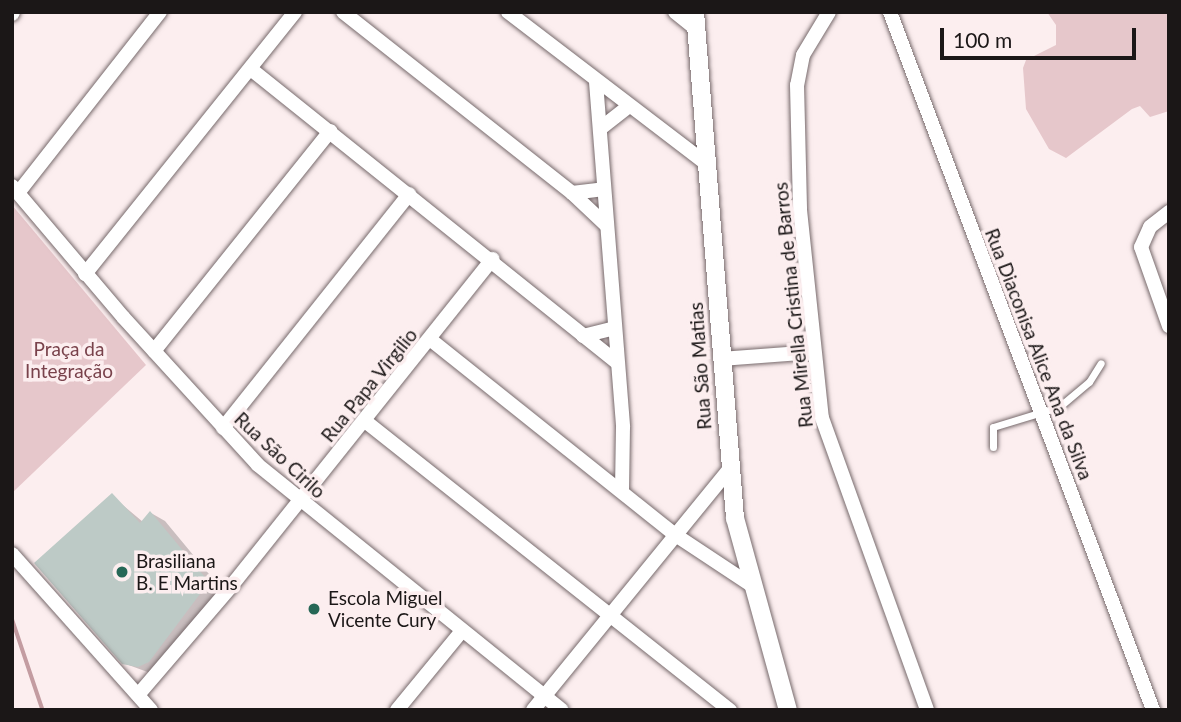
<!DOCTYPE html>
<html>
<head>
<meta charset="utf-8">
<style>
	body { margin:0 }
	#map { position:relative; width:1181px; height:722px; overflow:hidden; background:#fceeef; font-family:Lato,sans-serif }
	div>[style] { position:absolute }
	.green>* { inset:0; background:#e6c7cb }
	.shadow>* { inset:0; background:#0003 }
	.stream>* { height:3.5px; margin:-1.75px; padding:0 1.75px; transform-origin:1.75px; border-radius:1.75px; background:#c39ca1 }
	.building>* { inset:0; background:#bdcac6 }
	.roads { filter:drop-shadow(0 0 2px #776a6c) drop-shadow(0 0 2px #776a6c) }
	.service>* { height:7px; margin:-3.5px; padding:0 3.5px; transform-origin:3.5px; border-radius:3.5px; background:#fff }
	.minor>* { height:14px; margin:-7px; padding:0 7px; transform-origin:7px; border-radius:7px; background:#fff }
	.tertiary>* { height:18px; margin:-9px; padding:0 9px; transform-origin:9px; border-radius:9px; background:#fff }
	.dots>* { width:19px; height:19px; translate:-50% -50%; box-sizing:border-box; border:4px solid #fceeef; border-radius:50% }
	span { translate:-50% -50%; white-space:nowrap; text-align:center; line-height:1.15; -webkit-text-stroke:7px #fceeef; paint-order:stroke }
	.street-label { font-size:19px; color:#1b1717 }
	.park-label { font-size:19px; color:#79424b }
	.poi-label { font-size:19px; color:#1b1717 }
	.left { translate:0 -50%; text-align:left }
	.frame { position:absolute; inset:0; border:14px solid #1b1717; pointer-events:none }
	.scale { position:absolute; left:940px; top:28px; width:196px; height:32px; box-sizing:border-box; border:4px solid #1b1717; border-top:0; padding-left:9px; font-size:21px; line-height:24px; white-space:nowrap; color:#1b1717; -webkit-text-stroke:5px #fceeef; paint-order:stroke }
</style>
</head>
<body>
<div id="map">
	<div class="green">
		<div style="clip-path:polygon(1047px 12px,1169px 12px,1169px 111px,1150px 117px,1140px 106px,1132px 109px,1066px 158px,1049px 149px,1026px 109px,1023px 68px,1026px 60px,1056px 45px,1056px 25px)"></div>
		<div style="clip-path:polygon(12px 205px,146px 365px,12px 493px)"></div>
	</div>
	<div class="shadow">
		<div style="clip-path:polygon(112px 496px,143px 522px,151px 513px,165px 521px,223px 591px,153px 674px,123px 663px)"></div>
	</div>
	<div class="stream">
		<div style="left:12px;top:618px;width:97px;rotate:71.4deg"></div>
	</div>
	<div class="building">
		<div style="clip-path:polygon(112px 493px,140px 523px,150px 511px,209px 582px,149px 662px,138px 667px,122px 664px,34px 563px)"></div>
	</div>
	<div class="roads">
		<div class="service">
			<div style="left:993px;top:447px;width:20px;rotate:-90deg"></div>
			<div style="left:993px;top:427px;width:69px;rotate:-16.9deg"></div>
			<div style="left:1059px;top:407px;width:39px;rotate:-40deg"></div>
			<div style="left:1089px;top:382px;width:22px;rotate:-58deg"></div>
		</div>
		<div class="minor">
			<div style="left:343px;top:12px;width:292px;rotate:38.3deg"></div>
			<div style="left:572px;top:193px;width:47px;rotate:43.3deg"></div>
			<div style="left:508px;top:12px;width:250px;rotate:37.4deg"></div>
			<div style="left:675px;top:12px;width:28px;rotate:39deg"></div>
			<div style="left:829px;top:12px;width:50px;rotate:121.2deg"></div>
			<div style="left:803px;top:55px;width:31px;rotate:101deg"></div>
			<div style="left:797px;top:85px;width:125px;rotate:88.6deg"></div>
			<div style="left:800px;top:210px;width:209px;rotate:84deg"></div>
			<div style="left:822px;top:418px;width:310px;rotate:70.2deg"></div>
			<div style="left:890px;top:12px;width:746px;rotate:69.35deg"></div>
			<div style="left:12px;top:14px;width:2px;rotate:-63deg"></div>
			<div style="left:252px;top:70px;width:467px;rotate:38.7deg"></div>
			<div style="left:596px;top:82px;width:346px;rotate:85.5deg"></div>
			<div style="left:623px;top:427px;width:64px;rotate:90.9deg"></div>
			<div style="left:601px;top:128px;width:34px;rotate:-38deg"></div>
			<div style="left:12px;top:186px;width:172px;rotate:49.7deg"></div>
			<div style="left:123px;top:317px;width:200px;rotate:47.6deg"></div>
			<div style="left:258px;top:465px;width:390px;rotate:38.9deg"></div>
			<div style="left:18px;top:193px;width:230px;rotate:-51.9deg"></div>
			<div style="left:572px;top:193px;width:32px;rotate:-7deg"></div>
			<div style="left:1169px;top:212px;width:24px;rotate:142deg"></div>
			<div style="left:1150px;top:227px;width:22px;rotate:114deg"></div>
			<div style="left:1141px;top:247px;width:84px;rotate:70.5deg"></div>
			<div style="left:85px;top:274px;width:336px;rotate:-51.3deg"></div>
			<div style="left:583px;top:336px;width:32px;rotate:-14deg"></div>
			<div style="left:431px;top:340px;width:311px;rotate:38.6deg"></div>
			<div style="left:674px;top:534px;width:96px;rotate:33.5deg"></div>
			<div style="left:154px;top:351px;width:282px;rotate:-51.3deg"></div>
			<div style="left:721px;top:359px;width:93px;rotate:-4.3deg"></div>
			<div style="left:365px;top:421px;width:466px;rotate:38.4deg"></div>
			<div style="left:223px;top:428px;width:299px;rotate:-51.5deg"></div>
			<div style="left:12px;top:554px;width:209px;rotate:48.3deg"></div>
			<div style="left:138px;top:695px;width:146px;rotate:-49.4deg"></div>
			<div style="left:233px;top:584px;width:416px;rotate:-51.4deg"></div>
			<div style="left:397px;top:710px;width:102px;rotate:-50.6deg"></div>
			<div style="left:533px;top:710px;width:310px;rotate:-50.8deg"></div>
		</div>
		<div class="tertiary">
			<div style="left:695px;top:12px;width:508px;rotate:85.48deg"></div>
			<div style="left:735px;top:518px;width:199px;rotate:74.6deg"></div>
		</div>
	</div>
	<div class="dots">
		<div style="left:122px;top:572px;background:#266756"></div>
		<div style="left:314px;top:609px;background:#266756"></div>
	</div>
	<div class="street-label">
		<span style="left:793px;top:305px;rotate:-96deg">Rua Mirella Cristina de Barros</span>
		<span style="left:1039px;top:354px;rotate:69deg">Rua Diaconisa Alice Ana da Silva</span>
		<span style="left:700px;top:366px;rotate:-94deg">Rua São Matias</span>
		<span style="left:369px;top:385px;rotate:-51deg">Rua Papa Virgilio</span>
		<span style="left:280px;top:455px;rotate:43deg">Rua São Cirilo</span>
	</div>
	<div class="park-label">
		<span style="left:69px;top:360px">Praça da<br>Integração</span>
	</div>
	<div class="poi-label">
		<span class="left" style="left:136px;top:572px">Brasiliana<br>B. E Martins</span>
		<span class="left" style="left:328px;top:609px">Escola Miguel<br>Vicente Cury</span>
	</div>
	<div class="frame"></div>
	<div class="scale">100 m</div>
</div>
</body>
</html>
